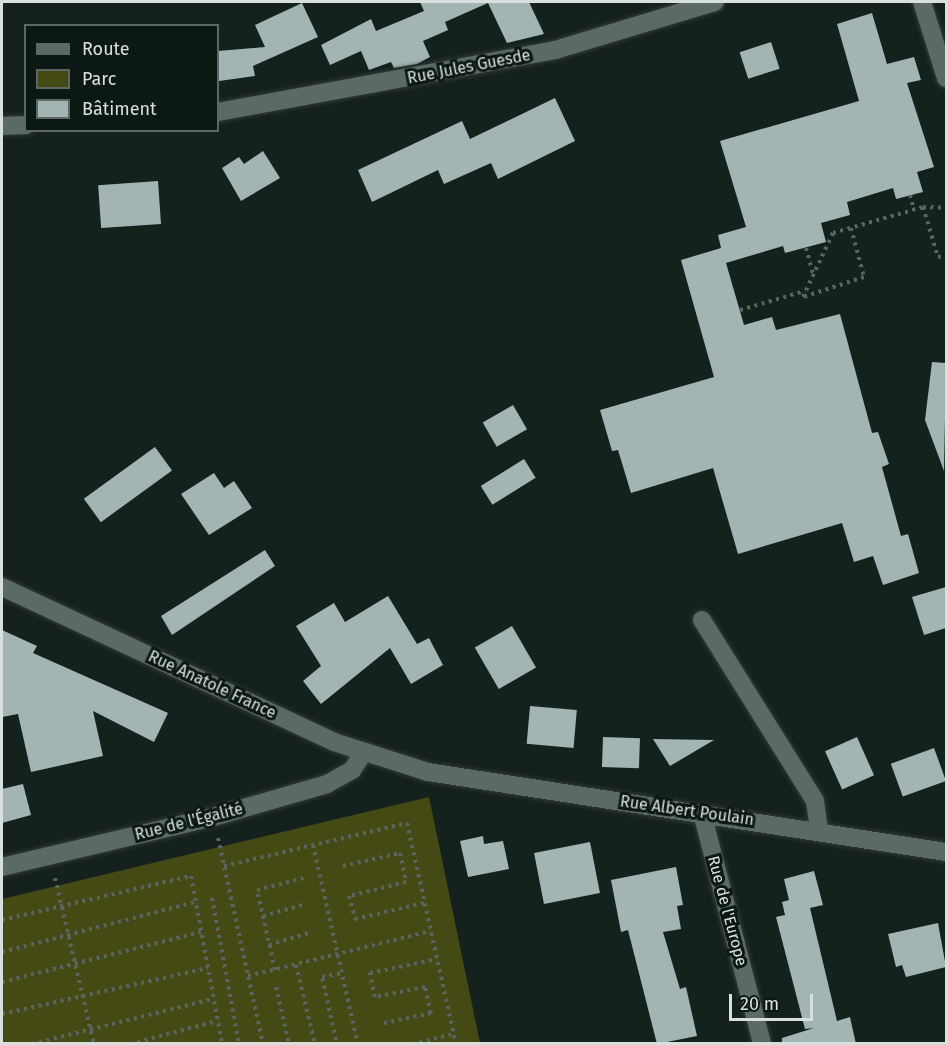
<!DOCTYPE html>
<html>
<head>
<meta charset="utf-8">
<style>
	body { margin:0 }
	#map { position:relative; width:948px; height:1045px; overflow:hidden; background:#15211d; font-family:"Fira Sans",sans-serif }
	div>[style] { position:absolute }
	.green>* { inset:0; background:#454a15 }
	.building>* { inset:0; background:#a3b4b5; transform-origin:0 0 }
	.path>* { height:4px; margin-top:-2px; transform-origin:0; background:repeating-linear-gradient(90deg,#5a6561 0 3px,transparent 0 7.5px) }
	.roads { filter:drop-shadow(0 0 2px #313a36) drop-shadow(0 0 2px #313a36) }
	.minor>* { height:18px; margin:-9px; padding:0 9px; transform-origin:9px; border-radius:9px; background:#5c6a64 }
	span { translate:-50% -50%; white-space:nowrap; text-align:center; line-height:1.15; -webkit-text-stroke:6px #0c1814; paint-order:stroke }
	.street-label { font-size:16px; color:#d7e0dc }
	.frame { position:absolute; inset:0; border:3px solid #d7e0dc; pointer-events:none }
	.legend { position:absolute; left:24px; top:24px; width:195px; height:108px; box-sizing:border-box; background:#0c1814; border:2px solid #5d6864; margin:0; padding:8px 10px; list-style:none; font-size:18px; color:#d7e0dc }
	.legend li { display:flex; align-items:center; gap:12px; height:30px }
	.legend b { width:30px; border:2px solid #5d6864 }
	.scale { position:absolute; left:729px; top:994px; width:84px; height:27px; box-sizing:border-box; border:3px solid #d7e0dc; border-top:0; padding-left:8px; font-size:18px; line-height:21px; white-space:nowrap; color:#d7e0dc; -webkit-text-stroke:4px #0c1814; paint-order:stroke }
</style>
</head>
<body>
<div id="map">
	<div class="green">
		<div style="clip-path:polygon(429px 797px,480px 1043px,2px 1043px,2px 899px)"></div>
	</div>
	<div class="building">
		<div style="clip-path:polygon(420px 2px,529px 2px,544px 34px,507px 43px,488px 3px,445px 22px,448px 30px,423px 41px,430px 57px,417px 64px,394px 68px,391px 62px,369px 70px,361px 51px,330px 65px,321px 45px,371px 19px,376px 31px,424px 11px)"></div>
		<div style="clip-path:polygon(302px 3px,318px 37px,253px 66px,255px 76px,219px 81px,218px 51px,265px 47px,255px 25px)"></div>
		<div style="clip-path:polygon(872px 13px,887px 64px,914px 57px,921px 80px,907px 83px,934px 167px,917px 172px,923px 192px,896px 199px,893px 188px,847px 202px,850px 215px,821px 223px,826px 242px,785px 253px,783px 246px,726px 263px,744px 325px,772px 317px,776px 330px,840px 314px,872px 433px,878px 432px,889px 464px,882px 467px,901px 536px,908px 534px,919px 573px,883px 585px,873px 556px,854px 562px,842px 523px,738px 554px,713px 468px,631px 493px,618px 450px,612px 451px,600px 410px,714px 377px,681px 260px,721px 248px,718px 235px,746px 227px,720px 141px,859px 101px,837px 24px)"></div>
		<div style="left:771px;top:42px;width:28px;height:33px;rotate:72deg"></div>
		<div style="clip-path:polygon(555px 98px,575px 141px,498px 179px,491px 163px,444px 184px,438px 170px,372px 202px,358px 170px,462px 121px,470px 139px)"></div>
		<div style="clip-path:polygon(263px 151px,280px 178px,241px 201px,222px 168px,239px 157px,244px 164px)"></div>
		<div style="left:158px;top:181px;width:43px;height:60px;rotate:86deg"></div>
		<div style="clip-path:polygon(932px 362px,946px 363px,944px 471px,925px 420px)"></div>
		<div style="left:513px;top:405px;width:28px;height:35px;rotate:60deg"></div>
		<div style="left:155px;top:447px;width:29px;height:88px;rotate:54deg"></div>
		<div style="left:524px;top:459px;width:22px;height:51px;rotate:58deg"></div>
		<div style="clip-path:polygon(214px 473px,224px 488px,234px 481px,252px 508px,209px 535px,181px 494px)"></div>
		<div style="clip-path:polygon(265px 550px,275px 566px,172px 635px,161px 616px)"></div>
		<div style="clip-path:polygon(946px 587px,946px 628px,924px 635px,912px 597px)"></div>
		<div style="clip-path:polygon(388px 596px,417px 644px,429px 638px,443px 665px,411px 684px,390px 648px,321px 704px,303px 681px,321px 666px,296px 626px,334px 603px,345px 622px)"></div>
		<div style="left:512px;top:626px;width:48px;height:43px;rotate:60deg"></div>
		<div style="clip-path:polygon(2px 630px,37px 646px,33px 653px,168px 713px,154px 742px,93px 711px,103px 756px,31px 772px,18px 714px,2px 717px)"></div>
		<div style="left:530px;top:706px;width:47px;height:38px;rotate:5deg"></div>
		<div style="left:603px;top:737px;width:37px;height:30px;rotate:2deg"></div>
		<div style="left:857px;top:737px;width:42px;height:35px;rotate:66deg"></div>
		<div style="clip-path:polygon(653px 739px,714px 740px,670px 766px)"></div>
		<div style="left:934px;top:748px;width:35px;height:46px;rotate:70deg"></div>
		<div style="clip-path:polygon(23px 784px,31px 815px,2px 823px,2px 789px)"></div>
		<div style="clip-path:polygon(483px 836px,484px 844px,503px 841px,509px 869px,468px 877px,460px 841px)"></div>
		<div style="left:590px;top:842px;width:52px;height:57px;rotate:79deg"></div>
		<div style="clip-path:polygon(676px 867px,683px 905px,677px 906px,681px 929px,663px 932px,680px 989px,686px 987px,697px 1036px,657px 1044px,628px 930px,621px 932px,611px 880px)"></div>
		<div style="clip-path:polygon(814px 871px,823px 905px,810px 908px,837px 1021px,850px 1017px,856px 1044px,782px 1044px,782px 1038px,814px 1028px,805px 1029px,776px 917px,785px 915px,782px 902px,789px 900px,784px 879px)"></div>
		<div style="clip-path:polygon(938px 923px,946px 967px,906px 977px,902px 965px,896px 967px,888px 934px)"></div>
	</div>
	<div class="path">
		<div style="left:910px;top:195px;width:16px;rotate:75deg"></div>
		<div style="left:923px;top:207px;width:52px;rotate:73.3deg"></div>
		<div style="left:938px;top:257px;width:8px;rotate:-14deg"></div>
		<div style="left:851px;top:228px;width:51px;rotate:75.1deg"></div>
		<div style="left:864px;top:277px;width:64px;rotate:161.8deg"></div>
		<div style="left:803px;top:297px;width:71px;rotate:-64.9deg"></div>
		<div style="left:833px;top:233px;width:94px;rotate:-16.1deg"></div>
		<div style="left:923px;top:207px;width:23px;rotate:2deg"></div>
		<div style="left:806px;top:248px;width:27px;rotate:75deg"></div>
		<div style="left:740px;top:310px;width:68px;rotate:-16.3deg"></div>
		<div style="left:218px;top:838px;width:211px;rotate:77.7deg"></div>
		<div style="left:313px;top:845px;width:204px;rotate:77.3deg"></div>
		<div style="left:224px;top:866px;width:188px;rotate:-13.2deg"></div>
		<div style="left:407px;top:823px;width:226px;rotate:77.5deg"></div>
		<div style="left:343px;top:866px;width:58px;rotate:-12.8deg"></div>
		<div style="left:400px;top:853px;width:30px;rotate:78deg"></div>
		<div style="left:406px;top:882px;width:59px;rotate:166.2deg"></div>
		<div style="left:349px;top:896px;width:24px;rotate:75deg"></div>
		<div style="left:355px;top:919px;width:71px;rotate:-13.1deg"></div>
		<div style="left:55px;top:878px;width:171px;rotate:76.8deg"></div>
		<div style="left:212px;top:898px;width:148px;rotate:79.5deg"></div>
		<div style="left:263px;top:916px;width:45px;rotate:-15.6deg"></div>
		<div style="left:2px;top:920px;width:194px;rotate:-13.1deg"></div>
		<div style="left:191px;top:876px;width:171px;rotate:79.5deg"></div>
		<div style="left:269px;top:945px;width:45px;rotate:-16.8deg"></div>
		<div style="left:2px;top:952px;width:200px;rotate:-14.5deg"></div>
		<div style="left:296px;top:965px;width:81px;rotate:76.5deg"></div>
		<div style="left:275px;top:970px;width:82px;rotate:-102.7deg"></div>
		<div style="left:257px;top:890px;width:49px;rotate:-14.3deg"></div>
		<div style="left:248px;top:976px;width:188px;rotate:-13.8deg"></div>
		<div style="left:2px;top:982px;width:205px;rotate:-14.1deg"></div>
		<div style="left:276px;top:987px;width:58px;rotate:77.2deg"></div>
		<div style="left:2px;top:1014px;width:211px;rotate:-12.6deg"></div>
		<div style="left:384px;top:1023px;width:48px;rotate:-12deg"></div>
		<div style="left:431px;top:1013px;width:27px;rotate:-103deg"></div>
		<div style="left:425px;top:987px;width:51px;rotate:168.7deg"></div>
		<div style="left:375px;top:997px;width:25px;rotate:-102deg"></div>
		<div style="left:370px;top:973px;width:68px;rotate:-11.8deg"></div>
		<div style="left:336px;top:1040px;width:65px;rotate:-102.5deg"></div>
		<div style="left:322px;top:977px;width:20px;rotate:-11deg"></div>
		<div style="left:32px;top:1044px;width:187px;rotate:-14deg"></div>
		<div style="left:130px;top:1044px;width:90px;rotate:-14.8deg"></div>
		<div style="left:412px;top:1044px;width:43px;rotate:-13.4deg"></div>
	</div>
	<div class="roads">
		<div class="minor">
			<div style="left:922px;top:2px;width:80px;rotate:72.5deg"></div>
			<div style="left:218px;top:112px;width:343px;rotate:-10.4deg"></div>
			<div style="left:555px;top:50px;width:167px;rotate:-16.7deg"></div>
			<div style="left:2px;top:126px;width:24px;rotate:-2deg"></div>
			<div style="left:2px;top:587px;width:366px;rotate:25deg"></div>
			<div style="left:334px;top:742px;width:99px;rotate:17.7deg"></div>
			<div style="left:428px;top:772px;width:524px;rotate:8.78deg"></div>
			<div style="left:702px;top:620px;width:213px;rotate:58deg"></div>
			<div style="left:815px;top:801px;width:30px;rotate:82deg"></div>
			<div style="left:702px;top:813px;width:239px;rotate:75.4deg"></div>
			<div style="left:2px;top:867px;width:217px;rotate:-13.3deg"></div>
			<div style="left:213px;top:817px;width:119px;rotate:-16.1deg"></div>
			<div style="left:327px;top:784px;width:29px;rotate:-29deg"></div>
			<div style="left:352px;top:770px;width:22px;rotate:-56deg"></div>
		</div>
	</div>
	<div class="street-label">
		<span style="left:469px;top:67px;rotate:-11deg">Rue Jules Guesde</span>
		<span style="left:212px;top:685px;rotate:25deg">Rue Anatole France</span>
		<span style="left:687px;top:811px;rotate:8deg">Rue Albert Poulain</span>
		<span style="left:189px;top:822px;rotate:-14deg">Rue de l'Égalité</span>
		<span style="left:727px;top:911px;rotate:75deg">Rue de l'Europe</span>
	</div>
	<div class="frame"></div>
	<ul class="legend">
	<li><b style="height:8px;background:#5c6a64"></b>Route</li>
	<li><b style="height:16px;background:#454a15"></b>Parc</li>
	<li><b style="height:16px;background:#a3b4b5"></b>Bâtiment</li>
	</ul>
	<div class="scale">20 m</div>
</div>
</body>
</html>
